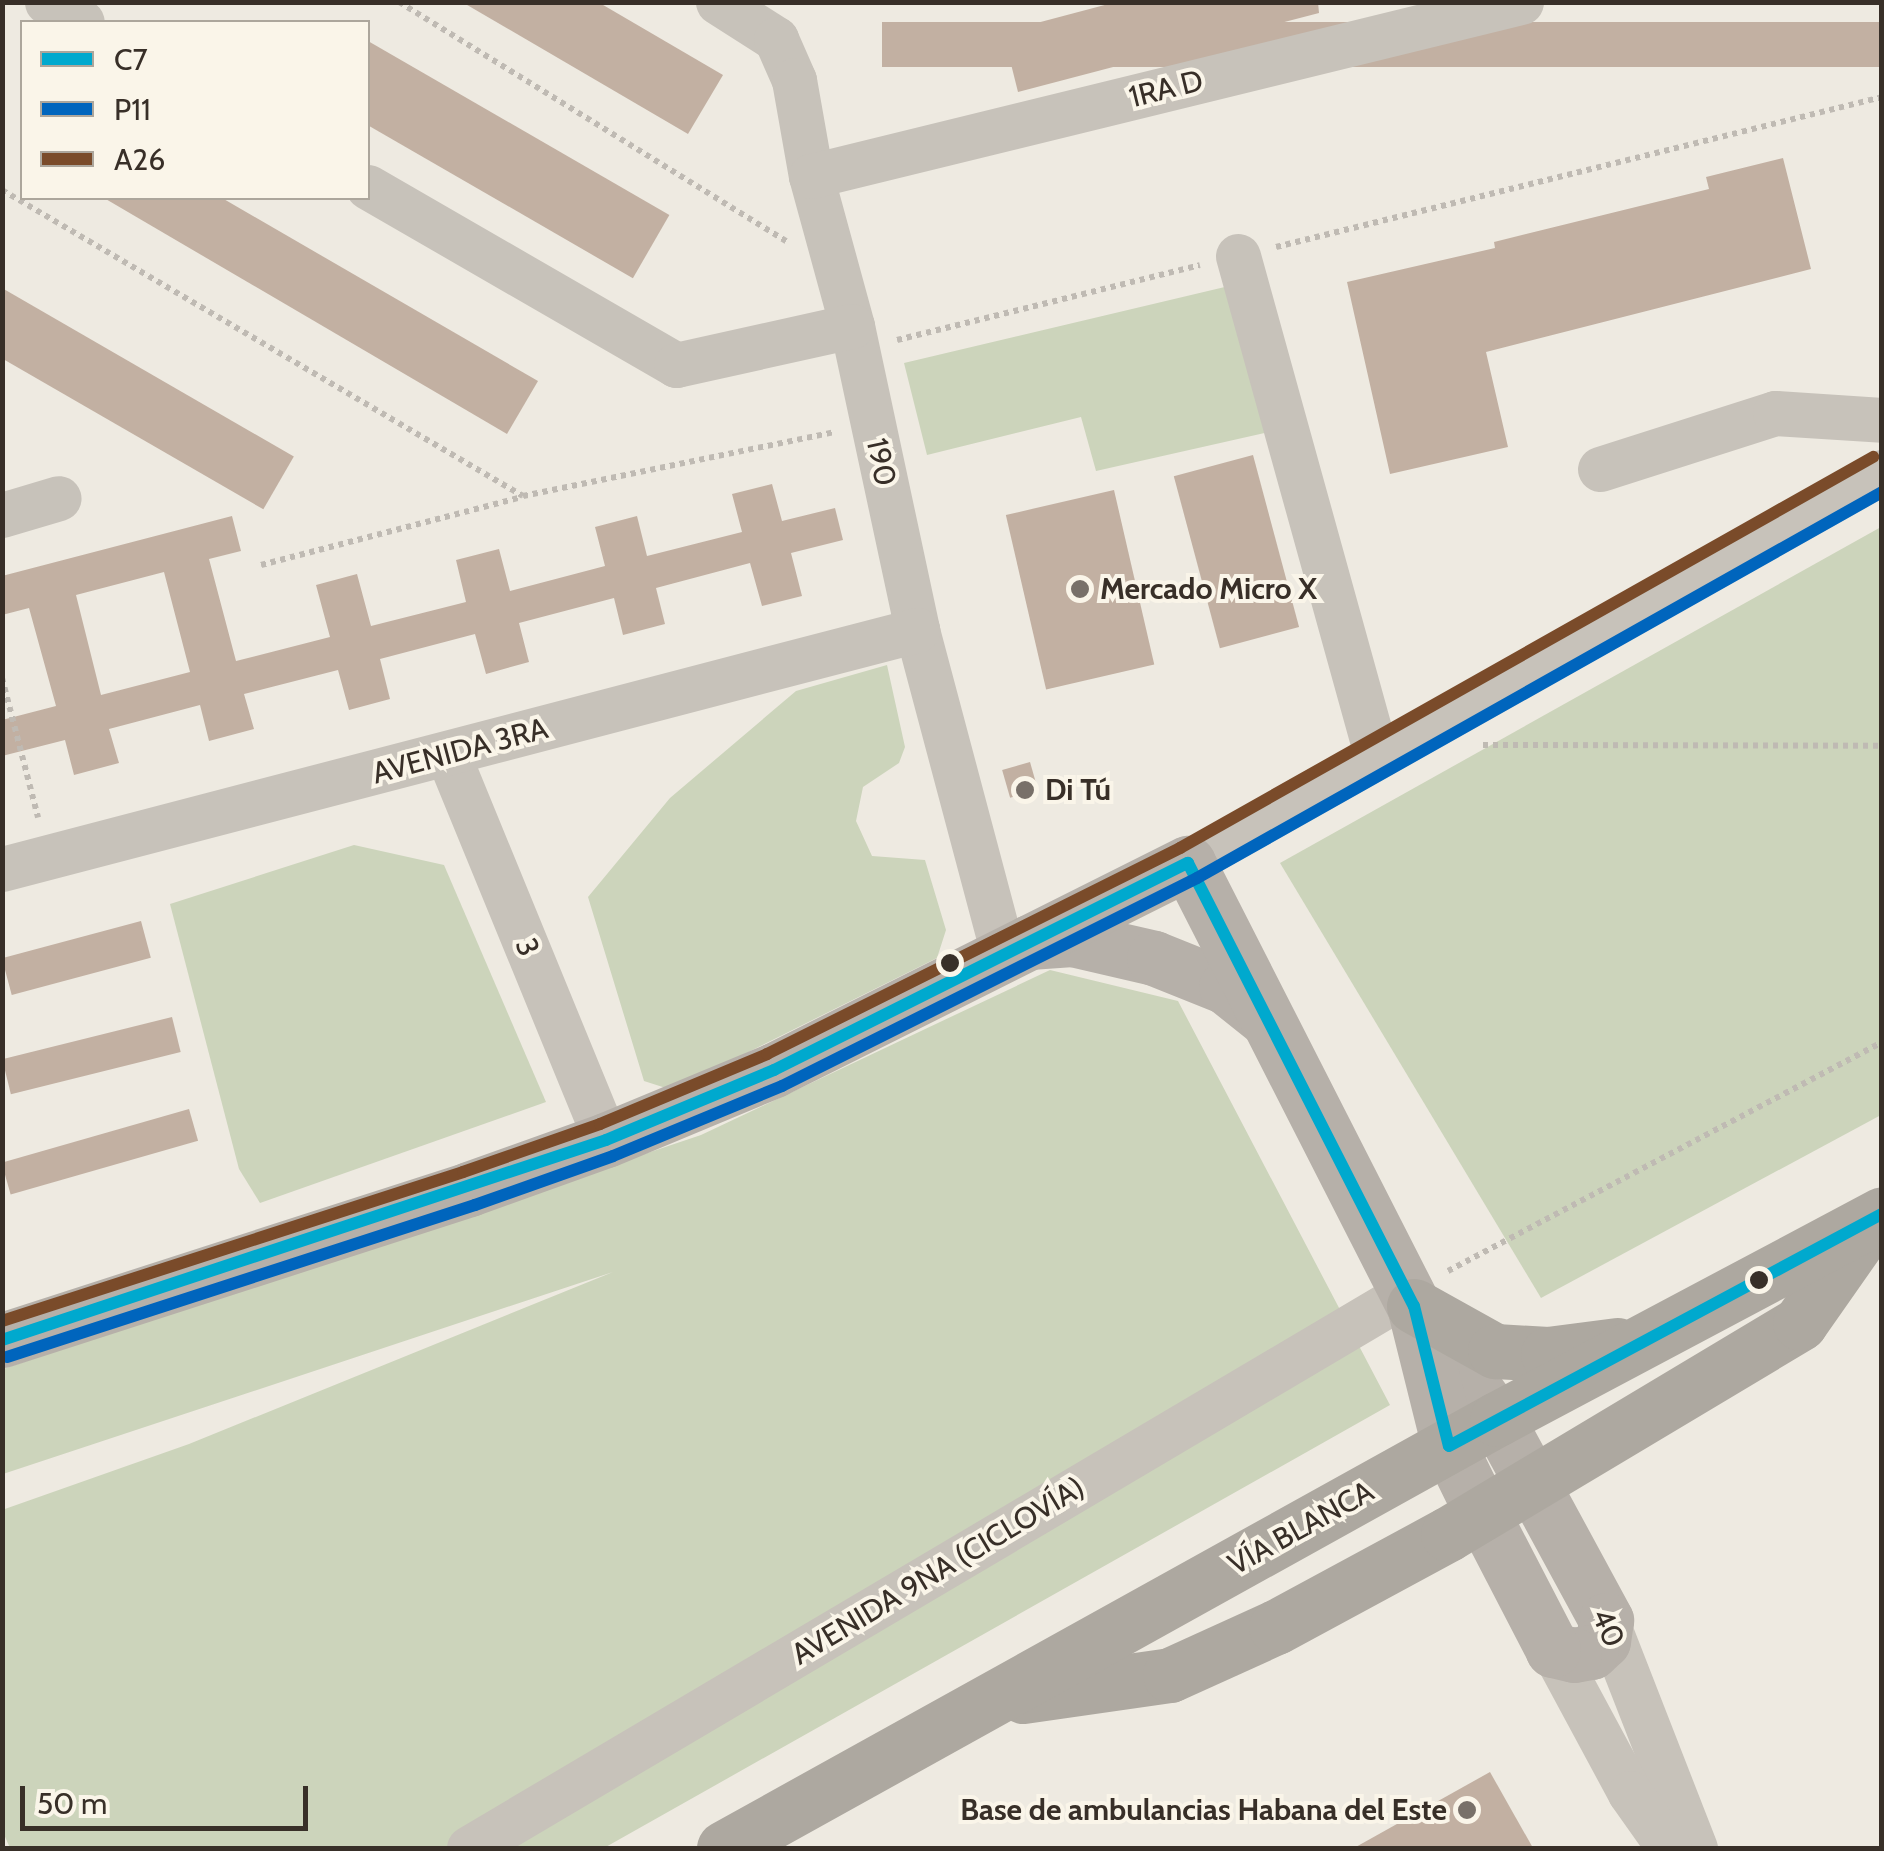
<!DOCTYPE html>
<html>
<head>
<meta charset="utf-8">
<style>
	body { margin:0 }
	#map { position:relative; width:1884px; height:1851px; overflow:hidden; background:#eeeae1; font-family:Cabin,sans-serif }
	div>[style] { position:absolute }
	.green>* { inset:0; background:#ccd4bb }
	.building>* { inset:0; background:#c2b0a2; transform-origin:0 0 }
	.path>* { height:6px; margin-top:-3px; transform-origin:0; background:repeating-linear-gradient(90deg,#bfbab3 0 5px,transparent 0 10px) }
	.minor>* { height:45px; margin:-22.5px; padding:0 22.5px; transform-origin:22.5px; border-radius:22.5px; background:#c7c2ba }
	.major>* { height:55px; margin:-27.5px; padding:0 27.5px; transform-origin:27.5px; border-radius:27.5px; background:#b6b0a9 }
	.highway>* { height:55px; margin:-27.5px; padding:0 27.5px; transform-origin:27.5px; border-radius:27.5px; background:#ada8a0 }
	.bus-1>* { height:12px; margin:-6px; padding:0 6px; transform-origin:6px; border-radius:6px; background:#00a9ce }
	.bus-2>* { height:12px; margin:-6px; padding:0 6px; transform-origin:6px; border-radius:6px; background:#0065bd }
	.bus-3>* { height:12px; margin:-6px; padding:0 6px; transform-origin:6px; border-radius:6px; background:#7a4b2a }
	.dots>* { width:28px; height:28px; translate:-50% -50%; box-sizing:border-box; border:5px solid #faf5e9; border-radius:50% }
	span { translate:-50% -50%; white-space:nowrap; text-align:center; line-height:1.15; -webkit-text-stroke:8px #faf5e9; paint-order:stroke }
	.street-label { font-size:30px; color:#382f28 }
	.poi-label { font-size:30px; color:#382f28; font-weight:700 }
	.left { translate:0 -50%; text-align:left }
	.right { translate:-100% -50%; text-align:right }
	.frame { position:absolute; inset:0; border:5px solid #382f28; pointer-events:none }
	.legend { position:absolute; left:20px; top:20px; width:350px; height:180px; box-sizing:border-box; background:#faf5e9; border:2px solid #aca69c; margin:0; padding:12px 18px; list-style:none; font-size:30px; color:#382f28 }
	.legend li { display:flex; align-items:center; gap:20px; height:50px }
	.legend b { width:50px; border:2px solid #aca69c }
	.scale { position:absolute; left:20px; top:1786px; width:288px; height:45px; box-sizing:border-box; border:5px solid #382f28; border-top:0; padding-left:12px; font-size:30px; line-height:35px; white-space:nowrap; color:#382f28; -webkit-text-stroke:8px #faf5e9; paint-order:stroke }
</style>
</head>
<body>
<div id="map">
	<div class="green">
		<div style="clip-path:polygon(1229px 286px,1269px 432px,1096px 471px,1081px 417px,927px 455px,904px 363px)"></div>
		<div style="clip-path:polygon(1881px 527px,1881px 1115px,1541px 1298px,1280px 863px)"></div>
		<div style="clip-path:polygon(887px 665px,905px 747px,899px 763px,863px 787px,856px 821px,872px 856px,925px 860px,946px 930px,937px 958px,672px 1090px,644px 1081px,588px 897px,670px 798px,796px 691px)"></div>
		<div style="clip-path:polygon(354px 845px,444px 865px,546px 1102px,260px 1203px,239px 1169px,170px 904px)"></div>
		<div style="clip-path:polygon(1050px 970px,1178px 1001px,1390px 1405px,604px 1848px,10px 1848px,2px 1830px,2px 1510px,189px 1444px,613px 1272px,3px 1474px,3px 1369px,701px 1135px)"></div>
	</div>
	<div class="building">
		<div style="clip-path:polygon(462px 2px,598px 2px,723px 75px,688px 134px)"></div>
		<div style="clip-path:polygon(1116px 2px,1318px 2px,1319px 13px,1018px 92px,1003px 32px)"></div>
		<div style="left:1882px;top:22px;width:45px;height:1000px;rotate:90deg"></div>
		<div style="left:368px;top:41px;width:348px;height:73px;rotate:30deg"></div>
		<div style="clip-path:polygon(1783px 158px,1811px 269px,1486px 352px,1508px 447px,1390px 474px,1347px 282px,1495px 248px,1494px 242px,1709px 189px,1706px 177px)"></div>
		<div style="clip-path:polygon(104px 198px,222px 198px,538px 381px,507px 434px)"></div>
		<div style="left:2px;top:288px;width:337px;height:61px;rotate:30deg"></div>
		<div style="left:1253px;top:455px;width:178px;height:82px;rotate:75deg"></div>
		<div style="clip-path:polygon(evenodd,772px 484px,782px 521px,835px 508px,843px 540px,791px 553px,802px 596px,762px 606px,750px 563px,656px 588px,665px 624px,623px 635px,614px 598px,519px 623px,529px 662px,486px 674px,475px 634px,380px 659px,390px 699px,349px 710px,338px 670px,244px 694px,254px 729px,209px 741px,200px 705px,109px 729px,119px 763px,74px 775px,65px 740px,2px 756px,2px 720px,56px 706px,29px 608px,2px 615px,2px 576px,232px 516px,241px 551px,209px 559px,236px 661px,330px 637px,316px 585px,357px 574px,371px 626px,466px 602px,456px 560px,499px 549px,510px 591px,605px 566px,595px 527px,637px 516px,647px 556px,742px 532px,732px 494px,772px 484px,164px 572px,190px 672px,101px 695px,76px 595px,164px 572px)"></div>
		<div style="left:1114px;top:490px;width:179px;height:111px;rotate:77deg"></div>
		<div style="left:1030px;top:762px;width:29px;height:29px;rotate:74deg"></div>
		<div style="left:141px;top:921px;width:38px;height:144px;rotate:75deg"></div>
		<div style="left:172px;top:1017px;width:36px;height:175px;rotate:76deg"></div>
		<div style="left:189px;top:1109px;width:33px;height:195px;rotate:74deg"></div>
		<div style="clip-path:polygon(1490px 1772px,1533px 1848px,1354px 1848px)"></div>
	</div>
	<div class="path">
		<div style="left:399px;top:2px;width:455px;rotate:31.7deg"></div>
		<div style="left:2px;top:190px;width:604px;rotate:30.43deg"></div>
		<div style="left:523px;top:496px;width:319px;rotate:-11.6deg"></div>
		<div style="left:1276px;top:247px;width:624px;rotate:-13.9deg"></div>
		<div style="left:897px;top:340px;width:312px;rotate:-13.9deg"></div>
		<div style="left:261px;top:565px;width:270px;rotate:-14.6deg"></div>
		<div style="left:2px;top:678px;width:144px;rotate:75.5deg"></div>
		<div style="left:1483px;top:745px;width:399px;rotate:0.1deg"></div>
		<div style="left:1448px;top:1271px;width:491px;rotate:-27.8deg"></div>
	</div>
	<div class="minor">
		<div style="left:47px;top:2px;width:40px;rotate:29.7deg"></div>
		<div style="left:718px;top:2px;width:69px;rotate:32.5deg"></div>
		<div style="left:776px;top:39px;width:45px;rotate:66.3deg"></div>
		<div style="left:794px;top:80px;width:97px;rotate:80deg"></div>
		<div style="left:811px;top:176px;width:156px;rotate:74.7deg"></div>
		<div style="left:852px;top:326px;width:311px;rotate:77.9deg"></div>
		<div style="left:917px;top:630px;width:334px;rotate:75.1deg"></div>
		<div style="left:811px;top:176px;width:731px;rotate:-13.77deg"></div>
		<div style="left:368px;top:187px;width:356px;rotate:30deg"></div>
		<div style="left:676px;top:365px;width:180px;rotate:-12.5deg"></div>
		<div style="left:1238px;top:256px;width:517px;rotate:74.51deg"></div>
		<div style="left:1600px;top:469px;width:184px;rotate:-17.7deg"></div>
		<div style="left:1775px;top:413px;width:107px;rotate:3.7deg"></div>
		<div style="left:2px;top:515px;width:59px;rotate:-16.6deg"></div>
		<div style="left:448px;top:755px;width:416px;rotate:67.7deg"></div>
		<div style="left:1188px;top:863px;width:797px;rotate:-29.4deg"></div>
		<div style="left:2px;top:869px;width:946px;rotate:-14.64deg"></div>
		<div style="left:1606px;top:1620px;width:245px;rotate:68.7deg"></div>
		<div style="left:1553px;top:1650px;width:162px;rotate:61.7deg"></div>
		<div style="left:1630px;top:1793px;width:67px;rotate:54.7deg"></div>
		<div style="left:469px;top:1848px;width:1090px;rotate:-30.61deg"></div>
	</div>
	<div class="major">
		<div style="left:1029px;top:942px;width:43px;rotate:-4deg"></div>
		<div style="left:1072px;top:939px;width:84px;rotate:13deg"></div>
		<div style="left:1154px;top:958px;width:78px;rotate:21.9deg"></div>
		<div style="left:1226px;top:987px;width:50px;rotate:38.5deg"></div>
		<div style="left:2px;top:1340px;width:491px;rotate:-17.9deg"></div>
		<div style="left:469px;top:1189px;width:145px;rotate:-19.7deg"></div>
		<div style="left:606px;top:1140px;width:182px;rotate:-22.6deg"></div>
		<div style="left:774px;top:1070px;width:463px;rotate:-26.6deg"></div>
		<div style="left:1188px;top:863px;width:497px;rotate:63deg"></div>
		<div style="left:1414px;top:1306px;width:140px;rotate:53.7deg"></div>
		<div style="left:1497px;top:1419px;width:229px;rotate:61.5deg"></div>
		<div style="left:1606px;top:1620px;width:21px;rotate:98deg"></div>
		<div style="left:1603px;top:1641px;width:16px;rotate:137deg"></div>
		<div style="left:1591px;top:1652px;width:17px;rotate:170deg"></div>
		<div style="left:1574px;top:1655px;width:22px;rotate:-167deg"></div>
		<div style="left:1553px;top:1650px;width:154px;rotate:-117.4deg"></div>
		<div style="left:1482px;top:1513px;width:75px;rotate:-116.2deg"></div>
		<div style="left:1449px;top:1446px;width:144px;rotate:-104deg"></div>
	</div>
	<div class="highway">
		<div style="left:1414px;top:1306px;width:93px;rotate:29.1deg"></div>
		<div style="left:1495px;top:1351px;width:53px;rotate:3.2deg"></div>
		<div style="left:1548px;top:1354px;width:70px;rotate:-7.4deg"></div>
		<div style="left:1023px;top:1696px;width:148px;rotate:-8.1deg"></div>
		<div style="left:1170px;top:1675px;width:116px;rotate:-24.4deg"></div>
		<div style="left:1276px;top:1627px;width:196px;rotate:-28.4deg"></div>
		<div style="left:1448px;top:1534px;width:410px;rotate:-30.9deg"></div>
		<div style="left:1800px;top:1323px;width:118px;rotate:-55deg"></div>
		<div style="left:724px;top:1848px;width:884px;rotate:-29.03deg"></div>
		<div style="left:1497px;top:1419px;width:436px;rotate:-28deg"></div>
	</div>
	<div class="bus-1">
		<div style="left:2px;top:1340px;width:636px;rotate:-18.32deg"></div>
		<div style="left:606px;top:1140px;width:182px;rotate:-22.6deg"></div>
		<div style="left:774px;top:1070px;width:463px;rotate:-26.6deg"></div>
		<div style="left:1188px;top:863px;width:497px;rotate:63deg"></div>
		<div style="left:1414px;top:1306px;width:144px;rotate:76deg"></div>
		<div style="left:1449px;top:1446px;width:491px;rotate:-28.2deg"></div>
	</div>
	<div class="bus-2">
		<div style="left:7px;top:1357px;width:492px;rotate:-18deg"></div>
		<div style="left:475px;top:1205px;width:146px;rotate:-19.5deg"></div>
		<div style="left:613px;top:1156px;width:183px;rotate:-22.5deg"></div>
		<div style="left:782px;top:1086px;width:464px;rotate:-26.6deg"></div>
		<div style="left:1197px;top:878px;width:786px;rotate:-29.4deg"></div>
	</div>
	<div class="bus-3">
		<div style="left:2px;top:1321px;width:484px;rotate:-17.9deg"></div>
		<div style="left:463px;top:1172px;width:145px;rotate:-19.3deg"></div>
		<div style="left:600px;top:1124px;width:181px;rotate:-22.7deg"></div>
		<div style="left:767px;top:1054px;width:462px;rotate:-26.5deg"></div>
		<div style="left:1180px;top:848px;width:796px;rotate:-29.43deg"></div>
	</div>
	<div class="dots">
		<div style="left:1080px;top:589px;background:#787069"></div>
		<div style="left:1025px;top:790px;background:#787069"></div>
		<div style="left:950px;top:963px;background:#382f28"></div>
		<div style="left:1759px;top:1280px;background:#382f28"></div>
		<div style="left:1467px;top:1810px;background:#787069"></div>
	</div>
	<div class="street-label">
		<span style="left:1166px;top:89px;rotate:-14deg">1RA D</span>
		<span style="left:881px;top:462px;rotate:78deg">190</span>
		<span style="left:460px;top:751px;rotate:-15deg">AVENIDA 3RA</span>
		<span style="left:527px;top:947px;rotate:68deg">3</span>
		<span style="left:1301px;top:1528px;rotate:-29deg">VÍA BLANCA</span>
		<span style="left:938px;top:1571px;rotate:-31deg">AVENIDA 9NA (CICLOVÍA)</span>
		<span style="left:1608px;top:1628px;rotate:66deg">40</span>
	</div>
	<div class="poi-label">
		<span class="left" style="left:1100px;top:589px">Mercado Micro X</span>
		<span class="left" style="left:1045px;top:790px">Di Tú</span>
		<span class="right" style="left:1447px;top:1810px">Base de ambulancias Habana del Este</span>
	</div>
	<div class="frame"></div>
	<ul class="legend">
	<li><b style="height:12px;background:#00a9ce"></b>C7</li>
	<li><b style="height:12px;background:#0065bd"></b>P11</li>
	<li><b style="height:12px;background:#7a4b2a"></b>A26</li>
	</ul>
	<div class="scale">50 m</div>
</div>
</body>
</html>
